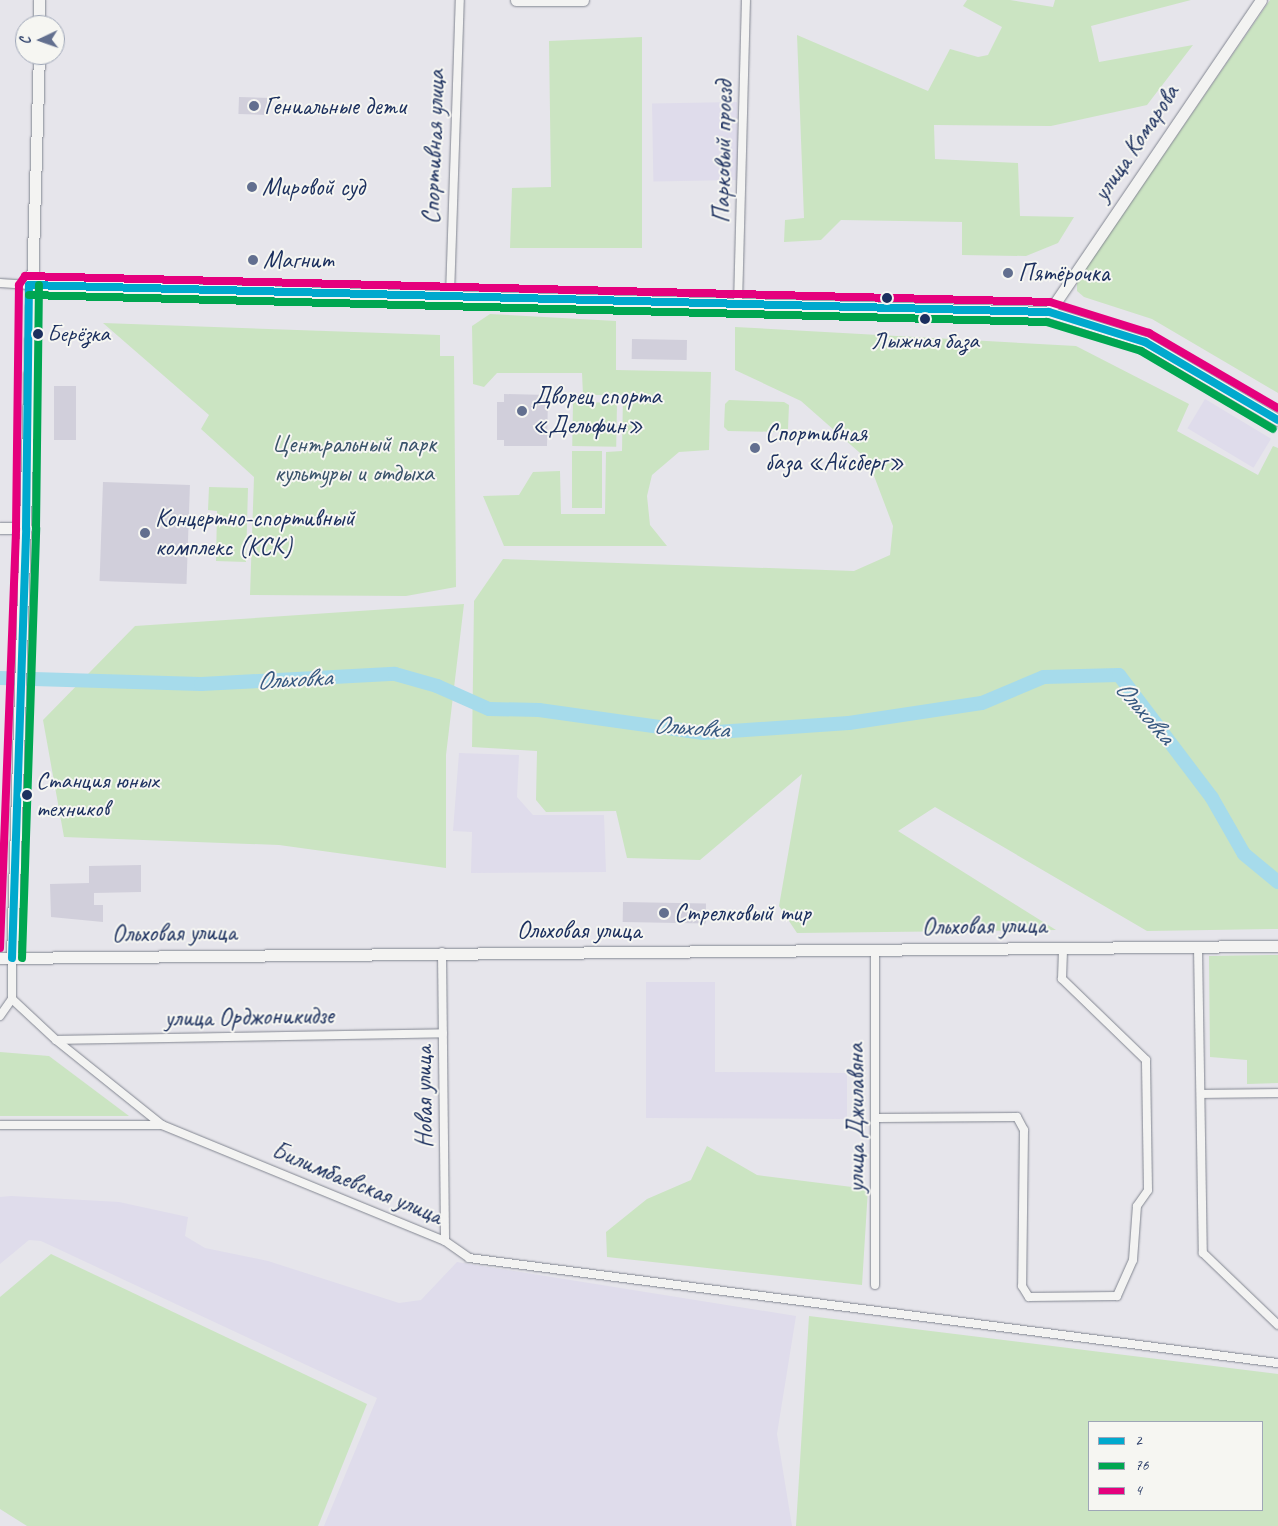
<!DOCTYPE html>
<html>
<head>
<meta charset="utf-8">
<style>
	body { margin:0 }
	#map { position:relative; width:1278px; height:1526px; overflow:hidden; background:#e6e5eb; font-family:Caveat,sans-serif }
	div>[style] { position:absolute }
	.built>* { inset:0; background:#dfdceb; transform-origin:0 0 }
	.green>* { inset:0; background:#cbe4c2; transform-origin:0 0 }
	.river>* { height:14px; margin:-7px; padding:0 7px; transform-origin:7px; border-radius:7px; background:#a6dbeb }
	.building>* { inset:0; background:#d1cfdb; transform-origin:0 0 }
	.roads { filter:drop-shadow(0 0 1px #828691) drop-shadow(0 0 1px #828691) }
	.street>* { height:8px; margin:-4px; padding:0 4px; transform-origin:4px; border-radius:4px; background:#f3f3f2 }
	.secondary>* { height:11px; margin:-5.5px; padding:0 5.5px; transform-origin:5.5px; border-radius:5.5px; background:#f3f3f2 }
	.bus-1>* { height:8px; margin:-4px; padding:0 4px; transform-origin:4px; border-radius:4px; background:#00a9ce }
	.bus-2>* { height:8px; margin:-4px; padding:0 4px; transform-origin:4px; border-radius:4px; background:#00a651 }
	.bus-3>* { height:8px; margin:-4px; padding:0 4px; transform-origin:4px; border-radius:4px; background:#e5007d }
	.dots>* { width:14px; height:14px; translate:-50% -50%; box-sizing:border-box; border:2px solid #f6f6f2; border-radius:50% }
	span { translate:-50% -50%; white-space:nowrap; text-align:center; line-height:1.15; -webkit-text-stroke:4px #f6f6f2; paint-order:stroke }
	.bus-label { font-size:24px; color:#1b2f5e }
	.left { translate:0 -50%; text-align:left }
	.poi-label { font-size:25px; color:#1b2f5e }
	.street-label { font-size:25px; color:#1b2f5e }
	.park-label { font-size:25px; color:#3a536b }
	.water-label { font-size:26px; color:#375981; font-style:italic }
	.legend { position:absolute; left:1088px; top:1421px; width:175px; height:90px; box-sizing:border-box; background:#f6f6f2; border:1px solid #9ea6b7; margin:0; padding:6px 9px; list-style:none; font-size:15px; color:#1b2f5e }
	.legend li { display:flex; align-items:center; gap:10px; height:25px }
	.legend b { width:25px; border:1px solid #9ea6b7 }
	.north { position:absolute; left:15px; top:15px; width:50px; height:50px; box-sizing:border-box; background:#f6f6f2; border:1px solid #9ea6b7; border-radius:50%; rotate:267deg; font-size:14px; font-weight:700; line-height:20px; text-align:center; color:#1b2f5e }
	.north::after { content:''; display:block; margin:auto; width:18px; height:22px; background:#626f8f; clip-path:polygon(50% 0,100% 100%,50% 72%,0 100%) }
</style>
</head>
<body>
<div id="map">
	<div class="built">
		<div style="left:737px;top:102px;width:78px;height:85px;rotate:89deg"></div>
		<div style="left:1205px;top:399px;width:77px;height:34px;rotate:31deg"></div>
		<div style="clip-path:polygon(459px 753px,519px 755px,517px 797px,533px 815px,604px 815px,606px 872px,471px 873px,472px 832px,453px 831px)"></div>
		<div style="clip-path:polygon(646px 982px,715px 982px,715px 1072px,847px 1073px,847px 1119px,646px 1118px)"></div>
		<div style="clip-path:polygon(11px 1196px,119px 1202px,188px 1217px,185px 1236px,205px 1248px,268px 1261px,399px 1303px,421px 1300px,457px 1262px,796px 1316px,777px 1434px,792px 1526px,324px 1526px,377px 1398px,41px 1241px,29px 1240px,0 1264px,0 1197px)"></div>
	</div>
	<div class="green">
		<div style="clip-path:polygon(967px 0,1010px 0,1053px 7px,1055px 0,1191px 0,1091px 26px,1099px 62px,1193px 45px,1147px 105px,1051px 126px,934px 125px,935px 159px,1018px 163px,1020px 216px,1074px 217px,1058px 243px,1026px 256px,962px 255px,962px 222px,841px 220px,821px 240px,784px 242px,785px 220px,804px 218px,797px 35px,928px 91px,950px 49px,978px 57px,988px 55px,1002px 27px,963px 6px)"></div>
		<div style="clip-path:polygon(1270px 0,1278px 0,1278px 393px,1152px 319px,1084px 297px,1077px 291px,1077px 281px)"></div>
		<div style="clip-path:polygon(642px 37px,642px 248px,510px 248px,512px 188px,551px 187px,549px 41px)"></div>
		<div style="clip-path:polygon(490px 314px,616px 321px,616px 370px,711px 372px,709px 450px,679px 452px,652px 475px,647px 496px,650px 525px,667px 546px,504px 546px,483px 496px,519px 495px,533px 472px,560px 471px,561px 514px,605px 514px,606px 452px,622px 451px,623px 395px,583px 395px,582px 373px,497px 373px,484px 387px,473px 384px,472px 326px)"></div>
		<div style="clip-path:polygon(103px 323px,440px 335px,440px 356px,454px 356px,456px 587px,406px 596px,250px 595px,254px 477px,201px 429px,209px 415px)"></div>
		<div style="clip-path:polygon(735px 327px,1076px 346px,1189px 404px,1177px 431px,1258px 475px,1273px 446px,1278px 448px,1278px 929px,1147px 931px,935px 807px,898px 831px,1056px 930px,797px 933px,779px 906px,802px 774px,700px 860px,627px 858px,616px 811px,546px 812px,536px 800px,537px 751px,472px 747px,474px 601px,503px 559px,854px 571px,890px 555px,893px 526px,868px 460px,801px 401px,735px 370px)"></div>
		<div style="clip-path:polygon(1147px 357px,1166px 362px,1214px 391px,1217px 397px)"></div>
		<div style="clip-path:polygon(729px 400px,784px 402px,789px 405px,788px 429px,783px 432px,728px 431px,724px 427px,725px 404px)"></div>
		<div style="left:573px;top:402px;width:44px;height:44px;rotate:1deg"></div>
		<div style="left:572px;top:451px;width:30px;height:57px"></div>
		<div style="clip-path:polygon(209px 487px,248px 488px,246px 562px,216px 561px,217px 511px,208px 510px)"></div>
		<div style="clip-path:polygon(464px 604px,446px 755px,446px 868px,279px 845px,64px 837px,43px 720px,135px 626px)"></div>
		<div style="clip-path:polygon(1278px 955px,1278px 1083px,1247px 1084px,1247px 1060px,1210px 1057px,1209px 956px)"></div>
		<div style="clip-path:polygon(0 1052px,49px 1056px,129px 1116px,0 1116px)"></div>
		<div style="clip-path:polygon(707px 1146px,757px 1175px,868px 1189px,862px 1285px,607px 1257px,606px 1232px,647px 1199px,691px 1180px)"></div>
		<div style="clip-path:polygon(51px 1254px,367px 1404px,318px 1526px,27px 1526px,0 1509px,0 1297px)"></div>
		<div style="clip-path:polygon(evenodd,809px 1316px,1278px 1374px,1278px 1526px,796px 1526px,809px 1316px,1089px 1422px,1262px 1422px,1262px 1510px,1089px 1510px,1089px 1422px)"></div>
	</div>
	<div class="river">
		<div style="left:0;top:678px;width:201px;rotate:1.7deg"></div>
		<div style="left:201px;top:684px;width:194px;rotate:-3deg"></div>
		<div style="left:395px;top:674px;width:44px;rotate:15.9deg"></div>
		<div style="left:437px;top:686px;width:57px;rotate:23.9deg"></div>
		<div style="left:489px;top:709px;width:50px;rotate:1.1deg"></div>
		<div style="left:539px;top:710px;width:166px;rotate:8deg"></div>
		<div style="left:703px;top:733px;width:146px;rotate:-3.9deg"></div>
		<div style="left:849px;top:723px;width:134px;rotate:-8.6deg"></div>
		<div style="left:982px;top:703px;width:67px;rotate:-22.8deg"></div>
		<div style="left:1044px;top:677px;width:75px;rotate:-1.5deg"></div>
		<div style="left:1119px;top:675px;width:154px;rotate:52.9deg"></div>
		<div style="left:1212px;top:798px;width:64px;rotate:60.3deg"></div>
		<div style="left:1244px;top:854px;width:44px;rotate:39.5deg"></div>
	</div>
	<div class="building">
		<div style="left:239px;top:97px;width:31px;height:17px;rotate:2deg"></div>
		<div style="left:632px;top:339px;width:55px;height:20px;rotate:1deg"></div>
		<div style="left:54px;top:386px;width:22px;height:54px"></div>
		<div style="clip-path:polygon(504px 394px,548px 395px,547px 446px,504px 446px,504px 440px,497px 440px,497px 402px,504px 402px)"></div>
		<div style="left:103px;top:482px;width:87px;height:99px;rotate:2deg"></div>
		<div style="clip-path:polygon(141px 865px,141px 892px,94px 893px,94px 905px,103px 905px,103px 922px,51px 917px,50px 884px,89px 883px,89px 866px)"></div>
		<div style="left:623px;top:902px;width:83px;height:20px;rotate:1deg"></div>
	</div>
	<div class="roads">
		<div class="street">
			<div style="left:0;top:283px;width:29px;rotate:4deg"></div>
			<div style="left:450px;top:295px;width:295px;rotate:-88.1deg"></div>
			<div style="left:738px;top:304px;width:304px;rotate:-88.5deg"></div>
			<div style="left:1198px;top:947px;width:306px;rotate:89.1deg"></div>
			<div style="left:1203px;top:1253px;width:104px;rotate:43.8deg"></div>
			<div style="left:442px;top:952px;width:289px;rotate:89.4deg"></div>
			<div style="left:12px;top:999px;width:60px;rotate:43deg"></div>
			<div style="left:56px;top:1040px;width:136px;rotate:38.7deg"></div>
			<div style="left:162px;top:1125px;width:306px;rotate:22.3deg"></div>
			<div style="left:445px;top:1241px;width:29px;rotate:35deg"></div>
			<div style="left:469px;top:1258px;width:816px;rotate:7.4deg"></div>
			<div style="left:0;top:1016px;width:21px;rotate:-55deg"></div>
			<div style="left:12px;top:999px;width:41px;rotate:-90deg"></div>
			<div style="left:56px;top:1040px;width:387px;rotate:-1deg"></div>
			<div style="left:1201px;top:1094px;width:77px;rotate:-0.7deg"></div>
			<div style="left:878px;top:1118px;width:139px;rotate:-0.4deg"></div>
			<div style="left:1017px;top:1117px;width:15px;rotate:62deg"></div>
			<div style="left:1024px;top:1130px;width:156px;rotate:90.7deg"></div>
			<div style="left:1022px;top:1286px;width:13px;rotate:58deg"></div>
			<div style="left:1029px;top:1297px;width:88px;rotate:-0.7deg"></div>
			<div style="left:1117px;top:1296px;width:39px;rotate:-66deg"></div>
			<div style="left:1133px;top:1260px;width:54px;rotate:-85.8deg"></div>
			<div style="left:1137px;top:1206px;width:19px;rotate:-55deg"></div>
			<div style="left:1148px;top:1190px;width:130px;rotate:-90.9deg"></div>
			<div style="left:1146px;top:1060px;width:117px;rotate:-136deg"></div>
			<div style="left:1062px;top:979px;width:31px;rotate:-88deg"></div>
			<div style="left:0;top:1125px;width:162px"></div>
			<div style="left:875px;top:1285px;width:335px;rotate:-90deg"></div>
		</div>
		<div class="secondary">
			<div style="left:516px;top:0;width:67px"></div>
			<div style="left:39px;top:25px;width:25px;rotate:-90deg"></div>
			<div style="left:29px;top:285px;width:1020px;rotate:1.52deg"></div>
			<div style="left:1049px;top:312px;width:101px;rotate:17.4deg"></div>
			<div style="left:1145px;top:342px;width:154px;rotate:30.4deg"></div>
			<div style="left:1049px;top:312px;width:377px;rotate:-55.8deg"></div>
			<div style="left:0;top:528px;width:26px"></div>
			<div style="left:0;top:958px;width:1278px;rotate:-0.54deg"></div>
			<div style="left:12px;top:958px;width:903px;rotate:-88.29deg"></div>
		</div>
	</div>
	<div class="bus-1">
		<div style="left:29px;top:285px;width:1020px;rotate:1.52deg"></div>
		<div style="left:1049px;top:312px;width:101px;rotate:17.4deg"></div>
		<div style="left:1145px;top:342px;width:154px;rotate:30.4deg"></div>
		<div style="left:12px;top:958px;width:430px;rotate:-88.1deg"></div>
		<div style="left:26px;top:528px;width:243px;rotate:-89.3deg"></div>
	</div>
	<div class="bus-2">
		<div style="left:29px;top:295px;width:1018px;rotate:1.52deg"></div>
		<div style="left:1047px;top:322px;width:98px;rotate:17.1deg"></div>
		<div style="left:1141px;top:351px;width:153px;rotate:30.6deg"></div>
		<div style="left:22px;top:958px;width:430px;rotate:-88.1deg"></div>
		<div style="left:36px;top:528px;width:243px;rotate:-89.3deg"></div>
	</div>
	<div class="bus-3">
		<div style="left:0;top:948px;width:420px;rotate:-87.8deg"></div>
		<div style="left:16px;top:528px;width:243px;rotate:-89.3deg"></div>
		<div style="left:19px;top:285px;width:11px;rotate:-56deg"></div>
		<div style="left:25px;top:276px;width:1025px;rotate:1.45deg"></div>
		<div style="left:1050px;top:302px;width:104px;rotate:17.4deg"></div>
		<div style="left:1149px;top:333px;width:149px;rotate:30.2deg"></div>
	</div>
	<div class="dots">
		<div style="left:254px;top:106px;background:#626f8f"></div>
		<div style="left:252px;top:187px;background:#626f8f"></div>
		<div style="left:253px;top:260px;background:#626f8f"></div>
		<div style="left:1008px;top:273px;background:#626f8f"></div>
		<div style="left:887px;top:298px;background:#1b2f5e"></div>
		<div style="left:925px;top:319px;background:#1b2f5e"></div>
		<div style="left:38px;top:334px;background:#1b2f5e"></div>
		<div style="left:522px;top:411px;background:#626f8f"></div>
		<div style="left:755px;top:448px;background:#626f8f"></div>
		<div style="left:145px;top:533px;background:#626f8f"></div>
		<div style="left:27px;top:795px;background:#1b2f5e"></div>
		<div style="left:664px;top:913px;background:#626f8f"></div>
	</div>
	<div class="bus-label">
		<span class="left" style="left:47px;top:334px">Берёзка</span>
		<span style="left:925px;top:341px">Лыжная база</span>
		<span class="left" style="left:36px;top:795px">Станция юных<br>техников</span>
	</div>
	<div class="poi-label">
		<span class="left" style="left:264px;top:106px">Гениальные дети</span>
		<span class="left" style="left:262px;top:187px">Мировой суд</span>
		<span class="left" style="left:263px;top:260px">Магнит</span>
		<span class="left" style="left:1018px;top:273px">Пятёрочка</span>
		<span class="left" style="left:532px;top:411px">Дворец спорта<br>«Дельфин»</span>
		<span class="left" style="left:765px;top:448px">Спортивная<br>база «Айсберг»</span>
		<span class="left" style="left:155px;top:533px">Концертно-спортивный<br>комплекс (КСК)</span>
		<span class="left" style="left:674px;top:913px">Стрелковый тир</span>
	</div>
	<div class="street-label">
		<span style="left:1136px;top:143px;rotate:-56deg">улица Комарова</span>
		<span style="left:434px;top:147px;rotate:-88deg">Спортивная улица</span>
		<span style="left:723px;top:152px;rotate:-89deg">Парковый проезд</span>
		<span style="left:984px;top:926px;rotate:-1deg">Ольховая улица</span>
		<span style="left:579px;top:930px">Ольховая улица</span>
		<span style="left:174px;top:933px;rotate:-1deg">Ольховая улица</span>
		<span style="left:249px;top:1017px;rotate:-1deg">улица Орджоникидзе</span>
		<span style="left:424px;top:1097px;rotate:-91deg">Новая улица</span>
		<span style="left:856px;top:1118px;rotate:-90deg">улица Джилавяна</span>
		<span style="left:357px;top:1183px;rotate:22deg">Билимбаевская улица</span>
	</div>
	<div class="park-label">
		<span style="left:354px;top:459px">Центральный парк<br>культуры и отдыха</span>
	</div>
	<div class="water-label">
		<span style="left:294px;top:679px;rotate:-3deg">Ольховка</span>
		<span style="left:1145px;top:712px;rotate:49deg">Ольховка</span>
		<span style="left:691px;top:727px;rotate:4deg">Ольховка</span>
	</div>
	<ul class="legend">
	<li><b style="height:6px;background:#00a9ce"></b>2</li>
	<li><b style="height:6px;background:#00a651"></b>76</li>
	<li><b style="height:6px;background:#e5007d"></b>4</li>
	</ul>
	<div class="north">С</div>
</div>
</body>
</html>
